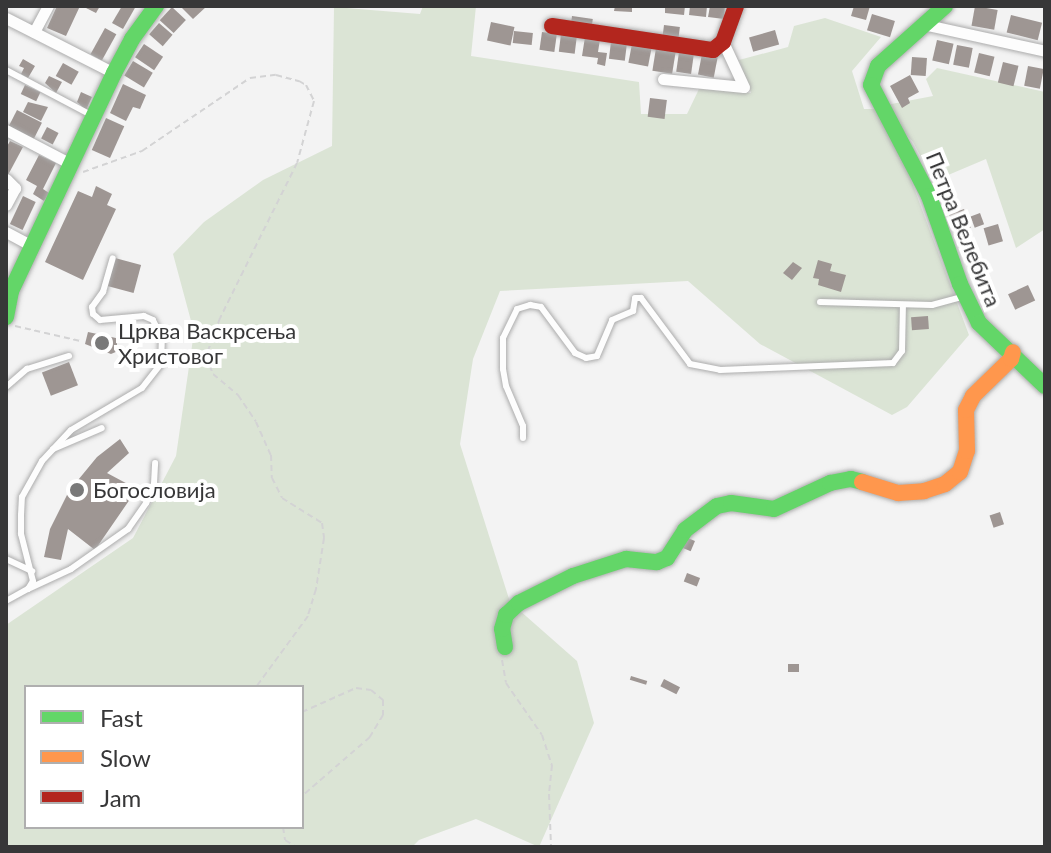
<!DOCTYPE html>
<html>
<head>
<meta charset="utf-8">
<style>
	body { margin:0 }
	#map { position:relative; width:1051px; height:853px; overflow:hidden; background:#f3f3f3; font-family:Lato,sans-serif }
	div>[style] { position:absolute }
	.green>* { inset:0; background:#dbe4d5 }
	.building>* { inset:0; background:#9e9693; transform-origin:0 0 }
	.path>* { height:2px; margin-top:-1px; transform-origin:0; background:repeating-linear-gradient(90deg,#d3d3d4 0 6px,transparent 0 10px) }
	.roads { filter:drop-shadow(0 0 2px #acacac) drop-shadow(0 0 2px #acacac) }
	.lane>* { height:6px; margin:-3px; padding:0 3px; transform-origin:3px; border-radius:3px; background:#fdfdfd }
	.street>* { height:11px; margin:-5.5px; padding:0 5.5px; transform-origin:5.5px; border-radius:5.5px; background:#fdfdfd }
	.fast>* { height:16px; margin:-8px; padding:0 8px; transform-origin:8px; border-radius:8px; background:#63d668 }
	.slow>* { height:16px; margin:-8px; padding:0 8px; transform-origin:8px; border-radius:8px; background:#ff974d }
	.jam>* { height:16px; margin:-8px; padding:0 8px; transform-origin:8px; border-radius:8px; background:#b3261e }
	.dots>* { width:22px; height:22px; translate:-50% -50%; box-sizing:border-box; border:4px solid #fff; border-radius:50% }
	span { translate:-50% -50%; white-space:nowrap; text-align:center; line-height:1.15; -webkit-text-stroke:8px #fff; paint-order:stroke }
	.street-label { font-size:22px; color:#373738 }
	.poi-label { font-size:22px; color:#373738 }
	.left { translate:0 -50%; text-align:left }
	.frame { position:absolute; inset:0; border:8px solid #373738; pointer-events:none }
	.legend { position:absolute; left:24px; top:685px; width:280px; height:144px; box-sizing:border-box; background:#fff; border:2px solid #afafaf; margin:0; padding:10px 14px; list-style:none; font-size:24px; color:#373738 }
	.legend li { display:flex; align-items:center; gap:16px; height:40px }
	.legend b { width:40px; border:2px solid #afafaf }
</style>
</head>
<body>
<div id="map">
	<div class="green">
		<div style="clip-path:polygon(evenodd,423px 6px,476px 6px,471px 56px,639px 82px,641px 114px,687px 114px,699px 89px,751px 93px,739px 60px,788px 47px,794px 26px,825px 18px,881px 37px,852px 71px,864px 109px,879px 109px,899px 148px,969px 335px,907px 407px,892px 415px,760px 344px,688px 281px,500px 291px,473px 359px,460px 444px,510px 602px,577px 661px,594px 723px,539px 847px,476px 819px,419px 840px,412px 847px,6px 847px,6px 625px,133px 538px,176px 456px,194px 332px,173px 254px,204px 222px,263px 180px,332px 146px,334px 7px,420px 14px,423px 6px,26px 687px,302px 687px,302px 827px,26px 827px,26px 687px)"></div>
		<div style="clip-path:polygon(937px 68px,1045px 92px,1045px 229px,1016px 248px,986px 159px,934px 181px,913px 142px,881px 106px,933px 96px,926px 79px)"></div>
	</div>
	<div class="building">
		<div style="clip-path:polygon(57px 6px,80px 6px,66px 36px,47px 28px)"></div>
		<div style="clip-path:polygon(82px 6px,100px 6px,96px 13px)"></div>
		<div style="clip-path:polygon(122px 6px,136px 6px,123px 29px,112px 23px)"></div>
		<div style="clip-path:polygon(180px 6px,207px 6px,193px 19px)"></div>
		<div style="clip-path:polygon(615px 6px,632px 6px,632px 12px,614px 11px)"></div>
		<div style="clip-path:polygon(665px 6px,685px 6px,684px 15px,665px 13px)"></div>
		<div style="clip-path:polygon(690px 6px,707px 6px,706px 17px,689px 15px)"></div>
		<div style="clip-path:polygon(710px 6px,725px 6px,724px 19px,708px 17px)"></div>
		<div style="clip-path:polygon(854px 6px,870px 6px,866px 20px,851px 16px)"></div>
		<div style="left:975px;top:6px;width:23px;height:20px;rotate:10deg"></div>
		<div style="left:172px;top:7px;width:19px;height:18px;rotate:43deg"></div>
		<div style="left:872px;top:14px;width:24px;height:17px;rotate:17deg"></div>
		<div style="left:1011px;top:15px;width:32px;height:18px;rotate:14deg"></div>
		<div style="left:572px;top:16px;width:21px;height:8px;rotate:8deg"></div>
		<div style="left:491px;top:22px;width:24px;height:19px;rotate:12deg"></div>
		<div style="left:159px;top:23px;width:18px;height:15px;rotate:41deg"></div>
		<div style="left:664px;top:25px;width:16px;height:13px;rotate:7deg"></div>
		<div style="left:105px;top:28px;width:13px;height:30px;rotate:29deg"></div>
		<div style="left:775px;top:30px;width:15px;height:27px;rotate:74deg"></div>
		<div style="left:514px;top:31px;width:19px;height:12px;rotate:6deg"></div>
		<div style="left:542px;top:32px;width:15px;height:18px;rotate:8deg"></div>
		<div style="left:561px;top:34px;width:16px;height:18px;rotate:7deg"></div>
		<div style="clip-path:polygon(585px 37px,600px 39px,598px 52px,607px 53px,605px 66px,597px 64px,598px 58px,582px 56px)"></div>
		<div style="left:937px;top:40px;width:17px;height:21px;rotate:13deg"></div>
		<div style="left:611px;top:42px;width:16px;height:17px;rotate:7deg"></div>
		<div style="left:144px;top:44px;width:23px;height:16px;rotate:34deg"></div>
		<div style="left:632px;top:44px;width:20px;height:19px;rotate:11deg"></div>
		<div style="left:957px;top:45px;width:16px;height:20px;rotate:11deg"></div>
		<div style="left:656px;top:48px;width:20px;height:23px;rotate:9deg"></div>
		<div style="left:679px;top:52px;width:15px;height:20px;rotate:8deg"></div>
		<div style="left:979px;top:53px;width:16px;height:20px;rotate:14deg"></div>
		<div style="left:702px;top:54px;width:16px;height:21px;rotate:11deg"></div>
		<div style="left:912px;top:57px;width:15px;height:18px;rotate:4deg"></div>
		<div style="clip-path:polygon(23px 59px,35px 66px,28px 78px,21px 74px,24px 68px,19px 66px)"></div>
		<div style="left:133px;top:61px;width:23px;height:17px;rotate:31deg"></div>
		<div style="left:1003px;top:62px;width:16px;height:21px;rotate:14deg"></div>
		<div style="left:63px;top:63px;width:18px;height:15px;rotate:29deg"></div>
		<div style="left:1028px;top:66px;width:16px;height:20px;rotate:11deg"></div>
		<div style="clip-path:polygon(910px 75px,919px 92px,908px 98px,910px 103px,902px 108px,890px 86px)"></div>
		<div style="clip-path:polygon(49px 76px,62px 82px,56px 93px,45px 83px)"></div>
		<div style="clip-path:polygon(123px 84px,146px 95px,140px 109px,133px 107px,126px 121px,110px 113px)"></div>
		<div style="left:25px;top:85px;width:17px;height:10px;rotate:25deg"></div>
		<div style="clip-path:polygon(81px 92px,92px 97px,86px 110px,77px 102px)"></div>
		<div style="left:650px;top:98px;width:17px;height:19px;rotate:7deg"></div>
		<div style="clip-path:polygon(28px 102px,48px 107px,41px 121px,23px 112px)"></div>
		<div style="left:17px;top:110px;width:28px;height:19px;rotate:27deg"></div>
		<div style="left:106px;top:118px;width:20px;height:35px;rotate:24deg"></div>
		<div style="left:47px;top:127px;width:13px;height:13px;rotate:27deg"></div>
		<div style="clip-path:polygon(10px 141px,23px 147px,8px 175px,6px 148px)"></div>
		<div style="clip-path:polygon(39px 155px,56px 163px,43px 189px,49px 193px,44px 201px,33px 194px,37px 186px,26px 180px)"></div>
		<div style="clip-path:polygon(96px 186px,112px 194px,107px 205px,116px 209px,83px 280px,45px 262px,78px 191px,92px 197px)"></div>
		<div style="left:23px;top:196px;width:14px;height:31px;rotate:25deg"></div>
		<div style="left:964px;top:209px;width:20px;height:16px;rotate:70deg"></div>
		<div style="left:980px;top:213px;width:12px;height:10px;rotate:70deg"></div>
		<div style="left:998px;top:224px;width:18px;height:15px;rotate:74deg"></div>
		<div style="left:115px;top:258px;width:27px;height:29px;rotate:15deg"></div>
		<div style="clip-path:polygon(818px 260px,832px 264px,830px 271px,846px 275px,841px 292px,818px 285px,819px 279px,813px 278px)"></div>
		<div style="clip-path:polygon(793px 262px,802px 268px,792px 280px,783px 273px)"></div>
		<div style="left:1028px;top:285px;width:17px;height:22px;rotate:65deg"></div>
		<div style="left:928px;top:316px;width:13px;height:17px;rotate:86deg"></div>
		<div style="clip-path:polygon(88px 332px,116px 338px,118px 351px,111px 354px,85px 344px)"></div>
		<div style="left:69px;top:362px;width:25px;height:29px;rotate:69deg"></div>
		<div style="clip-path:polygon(120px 439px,129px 453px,107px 473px,137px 489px,95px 550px,68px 529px,61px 560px,44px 557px,50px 529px,69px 491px,97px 457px)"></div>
		<div style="left:1000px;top:512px;width:13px;height:11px;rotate:72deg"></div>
		<div style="left:683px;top:536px;width:13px;height:11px;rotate:23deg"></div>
		<div style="left:687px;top:573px;width:14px;height:9px;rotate:21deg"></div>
		<div style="left:788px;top:664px;width:11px;height:8px"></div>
		<div style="left:631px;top:676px;width:17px;height:4px;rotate:17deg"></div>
		<div style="left:664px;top:679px;width:18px;height:8px;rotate:27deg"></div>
	</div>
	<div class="path">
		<div style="left:83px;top:172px;width:63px;rotate:-19.6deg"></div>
		<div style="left:142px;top:151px;width:130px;rotate:-34.1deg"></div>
		<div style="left:250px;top:78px;width:26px;rotate:-7deg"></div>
		<div style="left:276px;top:75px;width:24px;rotate:15deg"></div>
		<div style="left:299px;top:81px;width:8px;rotate:30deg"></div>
		<div style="left:306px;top:85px;width:18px;rotate:63deg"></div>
		<div style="left:314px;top:101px;width:64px;rotate:105.3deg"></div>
		<div style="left:297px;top:163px;width:173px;rotate:116.4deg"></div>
		<div style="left:220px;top:318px;width:40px;rotate:110.2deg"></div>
		<div style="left:206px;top:356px;width:19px;rotate:69deg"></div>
		<div style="left:213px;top:374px;width:33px;rotate:40deg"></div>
		<div style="left:238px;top:395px;width:32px;rotate:56deg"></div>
		<div style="left:256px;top:422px;width:36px;rotate:66deg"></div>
		<div style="left:271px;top:455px;width:23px;rotate:88deg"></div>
		<div style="left:272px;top:478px;width:22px;rotate:63deg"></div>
		<div style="left:282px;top:498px;width:47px;rotate:32deg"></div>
		<div style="left:322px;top:523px;width:15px;rotate:82deg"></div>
		<div style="left:324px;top:538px;width:52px;rotate:98.9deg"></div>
		<div style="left:316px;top:589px;width:28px;rotate:107deg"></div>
		<div style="left:308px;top:616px;width:88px;rotate:126.2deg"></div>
		<div style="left:15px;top:326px;width:67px;rotate:13deg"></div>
		<div style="left:502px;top:660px;width:23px;rotate:80deg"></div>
		<div style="left:506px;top:683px;width:63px;rotate:55.3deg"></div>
		<div style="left:542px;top:735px;width:32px;rotate:72deg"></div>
		<div style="left:552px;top:765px;width:29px;rotate:96deg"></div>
		<div style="left:549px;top:794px;width:53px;rotate:87.8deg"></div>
		<div style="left:302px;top:712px;width:59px;rotate:-24deg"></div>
		<div style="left:356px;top:688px;width:15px;rotate:8deg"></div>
		<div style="left:371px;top:690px;width:16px;rotate:40deg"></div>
		<div style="left:383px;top:700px;width:15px;rotate:90deg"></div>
		<div style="left:383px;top:715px;width:26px;rotate:121deg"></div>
		<div style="left:370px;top:737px;width:90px;rotate:139.1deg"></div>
		<div style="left:283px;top:827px;width:13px;rotate:81deg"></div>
		<div style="left:285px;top:840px;width:13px;rotate:32deg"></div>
	</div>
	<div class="roads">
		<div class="lane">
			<div style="left:6px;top:70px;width:96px;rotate:27.9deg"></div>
			<div style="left:820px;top:302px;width:112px;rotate:1.5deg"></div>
			<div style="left:932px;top:305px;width:34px;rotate:-15deg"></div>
			<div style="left:6px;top:387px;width:28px;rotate:-41deg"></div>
			<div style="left:27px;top:369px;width:44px;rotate:-17.2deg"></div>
			<div style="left:523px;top:438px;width:12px;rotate:-90deg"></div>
			<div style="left:523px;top:426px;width:43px;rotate:-113deg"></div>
			<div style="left:506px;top:386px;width:17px;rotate:-100deg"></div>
			<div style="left:503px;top:369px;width:31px;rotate:-90deg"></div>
			<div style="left:503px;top:338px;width:32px;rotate:-64deg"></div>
			<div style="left:517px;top:309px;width:14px;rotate:-17deg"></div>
			<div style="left:530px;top:305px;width:11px;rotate:10deg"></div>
			<div style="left:541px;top:307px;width:57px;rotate:53.5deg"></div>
			<div style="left:575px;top:353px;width:12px;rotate:24deg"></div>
			<div style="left:586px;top:358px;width:11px;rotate:-10deg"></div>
			<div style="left:597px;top:356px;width:39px;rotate:-67deg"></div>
			<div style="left:612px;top:320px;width:23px;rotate:-23deg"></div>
			<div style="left:633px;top:311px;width:13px;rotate:-81deg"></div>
			<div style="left:635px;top:298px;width:6px"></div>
			<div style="left:641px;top:298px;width:82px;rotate:53.4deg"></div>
			<div style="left:690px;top:364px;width:31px;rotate:11deg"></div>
			<div style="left:720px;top:370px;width:173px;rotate:-2.3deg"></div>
			<div style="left:893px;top:363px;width:15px;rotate:-53deg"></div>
			<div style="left:902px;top:351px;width:46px;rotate:-88.8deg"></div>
			<div style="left:53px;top:449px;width:53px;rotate:-23.2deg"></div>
			<div style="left:6px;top:559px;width:29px;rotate:25deg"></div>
			<div style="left:28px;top:589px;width:47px;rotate:-24.9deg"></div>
			<div style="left:71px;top:569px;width:70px;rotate:-35.1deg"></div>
			<div style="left:128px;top:529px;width:32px;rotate:-55deg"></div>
			<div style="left:146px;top:503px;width:21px;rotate:-67deg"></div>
			<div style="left:154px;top:484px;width:21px;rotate:-87deg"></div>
			<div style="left:6px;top:601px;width:25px;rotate:-29deg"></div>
			<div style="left:28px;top:589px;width:9px;rotate:-58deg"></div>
			<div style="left:33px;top:581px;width:49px;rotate:-104.3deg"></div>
			<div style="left:21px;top:534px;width:19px;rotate:-90deg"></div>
			<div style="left:21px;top:515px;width:18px;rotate:-87deg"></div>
			<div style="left:22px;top:497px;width:41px;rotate:-60.9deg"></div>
			<div style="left:42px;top:461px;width:42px;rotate:-46.9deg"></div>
			<div style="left:71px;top:430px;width:82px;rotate:-30.6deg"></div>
			<div style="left:142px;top:388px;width:31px;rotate:-52deg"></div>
			<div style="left:161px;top:364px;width:26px;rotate:-88deg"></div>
			<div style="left:162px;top:338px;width:20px;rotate:-117deg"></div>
			<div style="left:153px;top:320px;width:10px;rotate:-156deg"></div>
			<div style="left:144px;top:316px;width:44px;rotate:174.8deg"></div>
			<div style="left:100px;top:320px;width:9px;rotate:-139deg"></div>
			<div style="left:93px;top:314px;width:7px;rotate:-98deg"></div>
			<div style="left:92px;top:307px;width:19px;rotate:-54deg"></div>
			<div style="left:103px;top:292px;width:35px;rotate:-74deg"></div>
		</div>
		<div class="street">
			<div style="left:6px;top:18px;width:121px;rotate:27deg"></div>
			<div style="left:927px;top:25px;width:121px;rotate:12.4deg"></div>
			<div style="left:34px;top:32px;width:30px;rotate:-62deg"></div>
			<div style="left:663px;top:79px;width:81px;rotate:5.6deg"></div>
			<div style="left:744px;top:87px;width:50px;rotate:-115deg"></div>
			<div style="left:6px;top:130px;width:73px;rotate:27.6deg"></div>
			<div style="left:6px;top:179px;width:13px;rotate:45deg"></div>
			<div style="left:15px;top:188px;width:19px;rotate:118deg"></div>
			<div style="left:6px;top:232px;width:30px;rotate:28deg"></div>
		</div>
		<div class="fast">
			<div style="left:945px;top:6px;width:90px;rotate:138.2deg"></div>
			<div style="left:878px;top:66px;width:20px;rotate:110deg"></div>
			<div style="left:871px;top:85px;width:125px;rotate:62.4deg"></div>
			<div style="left:929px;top:196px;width:93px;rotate:70.6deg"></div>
			<div style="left:960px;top:284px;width:43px;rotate:64deg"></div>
			<div style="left:979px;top:323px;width:91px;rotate:43.7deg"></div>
			<div style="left:6px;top:317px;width:26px;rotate:-79deg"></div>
			<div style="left:11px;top:291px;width:241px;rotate:-64.7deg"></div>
			<div style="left:114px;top:73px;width:38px;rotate:-62deg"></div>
			<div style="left:132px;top:39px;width:41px;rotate:-54deg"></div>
			<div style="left:505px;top:647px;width:18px;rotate:-99deg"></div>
			<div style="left:502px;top:629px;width:15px;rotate:-74deg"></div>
			<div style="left:506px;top:615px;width:18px;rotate:-43deg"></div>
			<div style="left:519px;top:603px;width:60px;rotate:-26.6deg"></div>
			<div style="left:573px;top:576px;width:56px;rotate:-17.8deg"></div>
			<div style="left:626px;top:559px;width:31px;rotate:6deg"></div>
			<div style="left:657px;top:562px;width:11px;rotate:-22deg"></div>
			<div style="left:667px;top:558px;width:33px;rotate:-57deg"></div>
			<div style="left:685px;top:530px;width:40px;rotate:-37deg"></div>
			<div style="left:717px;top:506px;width:14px;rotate:-12deg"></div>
			<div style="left:731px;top:503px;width:43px;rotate:7.9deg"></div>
			<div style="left:774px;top:509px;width:62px;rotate:-24.9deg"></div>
			<div style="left:830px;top:483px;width:21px;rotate:-11deg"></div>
			<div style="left:851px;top:479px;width:11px;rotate:15deg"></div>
		</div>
		<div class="slow">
			<div style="left:862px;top:482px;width:38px;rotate:17deg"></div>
			<div style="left:898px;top:493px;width:26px;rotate:-4deg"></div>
			<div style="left:924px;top:491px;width:22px;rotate:-18deg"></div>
			<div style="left:945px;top:484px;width:19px;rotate:-39deg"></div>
			<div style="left:960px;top:472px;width:22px;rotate:-72deg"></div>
			<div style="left:967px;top:451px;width:41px;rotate:-91.4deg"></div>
			<div style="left:966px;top:410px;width:16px;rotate:-63deg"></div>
			<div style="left:973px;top:396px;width:53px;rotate:-44.2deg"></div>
			<div style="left:1011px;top:359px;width:7px;rotate:-74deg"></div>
		</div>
		<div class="jam">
			<div style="left:552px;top:26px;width:163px;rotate:8.5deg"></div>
			<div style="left:713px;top:50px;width:13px;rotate:-39deg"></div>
			<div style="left:723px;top:42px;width:38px;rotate:-70deg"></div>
		</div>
	</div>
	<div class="dots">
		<div style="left:102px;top:343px;background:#797979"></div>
		<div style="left:77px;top:490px;background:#797979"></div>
	</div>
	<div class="street-label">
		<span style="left:964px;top:229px;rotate:68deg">Петра Велебита</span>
	</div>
	<div class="poi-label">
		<span class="left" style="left:118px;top:343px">Црква Васкрсења<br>Христовог</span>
		<span class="left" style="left:93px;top:490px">Богословија</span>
	</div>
	<div class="frame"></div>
	<ul class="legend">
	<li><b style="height:10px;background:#63d668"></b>Fast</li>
	<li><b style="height:10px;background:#ff974d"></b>Slow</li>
	<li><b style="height:10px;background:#b3261e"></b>Jam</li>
	</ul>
</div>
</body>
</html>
